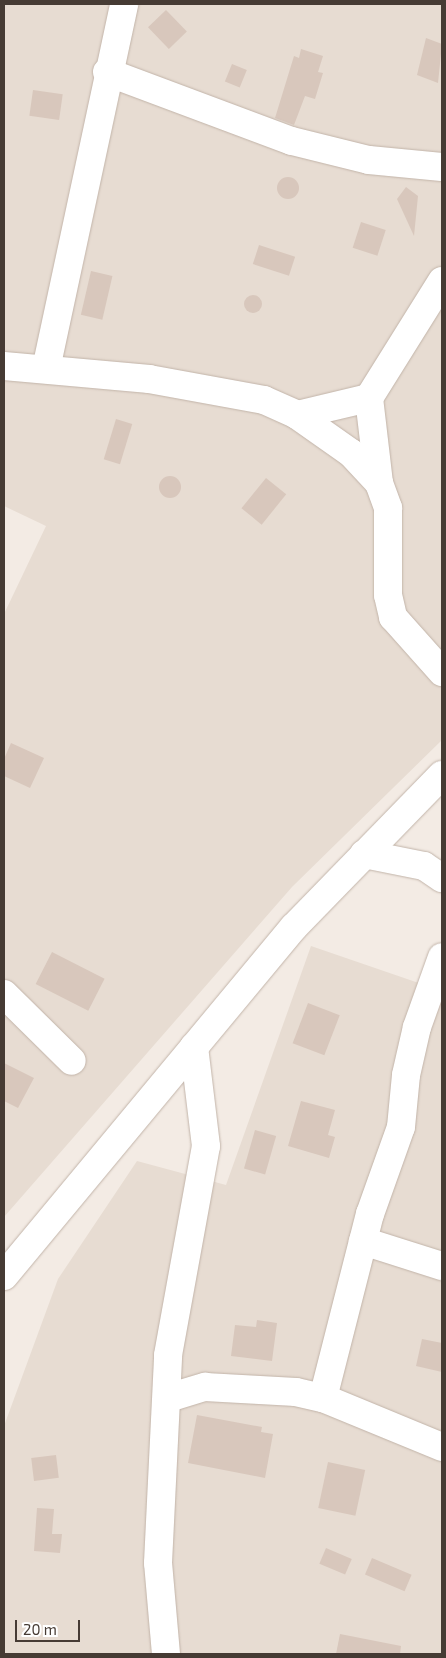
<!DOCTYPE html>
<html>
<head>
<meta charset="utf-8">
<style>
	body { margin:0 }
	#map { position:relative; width:446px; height:1658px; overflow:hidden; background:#f3ebe4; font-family:"Exo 2",sans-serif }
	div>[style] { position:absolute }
	.residential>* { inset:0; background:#e7dcd2 }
	.building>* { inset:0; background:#d8c7bc; transform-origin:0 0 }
	.round { border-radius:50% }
	.roads { filter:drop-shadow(0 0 1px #c2b4a9) drop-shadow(0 0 1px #c2b4a9) }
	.minor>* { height:28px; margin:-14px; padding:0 14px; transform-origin:14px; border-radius:14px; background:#fff }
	span { translate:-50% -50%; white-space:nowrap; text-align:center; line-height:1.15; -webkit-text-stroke:4px #fff; paint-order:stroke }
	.frame { position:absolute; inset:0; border:5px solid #463b34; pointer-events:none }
	.scale { position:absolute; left:15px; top:1620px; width:65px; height:22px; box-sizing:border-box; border:2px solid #463b34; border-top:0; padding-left:6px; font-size:15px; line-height:18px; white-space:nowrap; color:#463b34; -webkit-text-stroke:4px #fff; paint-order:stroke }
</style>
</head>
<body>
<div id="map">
	<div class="residential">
		<div style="clip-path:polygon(4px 4px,442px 4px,442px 740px,292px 887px,4px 1217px,4px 614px,46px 526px,4px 506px)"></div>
		<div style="clip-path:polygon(311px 946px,442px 991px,442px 1654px,4px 1654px,4px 1426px,58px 1279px,137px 1161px,226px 1185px)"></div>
	</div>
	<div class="building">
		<div style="left:166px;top:10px;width:30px;height:25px;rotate:46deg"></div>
		<div style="clip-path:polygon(426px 38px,442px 44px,438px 83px,417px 75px)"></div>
		<div style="clip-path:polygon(301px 49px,323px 56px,318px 72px,323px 73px,315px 99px,305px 96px,294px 125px,275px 118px,294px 56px,299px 58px)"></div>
		<div style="left:232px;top:64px;width:16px;height:19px;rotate:22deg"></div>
		<div style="left:33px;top:90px;width:30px;height:26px;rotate:8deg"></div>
		<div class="round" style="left:277px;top:177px;width:22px;height:22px"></div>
		<div style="clip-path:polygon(406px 187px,418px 196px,414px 236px,397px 199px)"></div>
		<div style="left:361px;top:222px;width:26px;height:27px;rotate:18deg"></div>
		<div style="left:259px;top:245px;width:38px;height:20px;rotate:18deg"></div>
		<div style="left:91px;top:271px;width:22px;height:45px;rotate:13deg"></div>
		<div class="round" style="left:244px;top:295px;width:18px;height:18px"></div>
		<div style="left:116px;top:419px;width:17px;height:42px;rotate:17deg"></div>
		<div class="round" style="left:159px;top:476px;width:22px;height:22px"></div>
		<div style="left:266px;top:478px;width:26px;height:39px;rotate:39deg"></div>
		<div style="clip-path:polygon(11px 743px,44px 758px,30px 788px,4px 776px,4px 759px)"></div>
		<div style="left:52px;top:952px;width:59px;height:36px;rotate:27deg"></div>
		<div style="left:308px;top:1003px;width:34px;height:43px;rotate:21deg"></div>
		<div style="clip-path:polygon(4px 1063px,34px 1078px,18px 1108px,4px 1101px)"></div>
		<div style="clip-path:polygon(301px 1101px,335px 1110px,328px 1135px,335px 1137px,329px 1158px,288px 1146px)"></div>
		<div style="left:255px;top:1130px;width:22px;height:40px;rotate:16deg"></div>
		<div style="clip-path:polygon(257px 1320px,277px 1323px,272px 1361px,231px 1356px,235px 1325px,256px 1327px)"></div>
		<div style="clip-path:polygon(422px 1339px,442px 1343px,442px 1372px,416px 1366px)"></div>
		<div style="clip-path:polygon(197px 1415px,262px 1427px,261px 1432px,273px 1434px,265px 1478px,188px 1463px)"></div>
		<div style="left:56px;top:1455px;width:23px;height:25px;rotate:83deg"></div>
		<div style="left:328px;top:1462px;width:38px;height:47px;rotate:12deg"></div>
		<div style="clip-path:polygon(37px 1508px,54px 1509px,52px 1534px,62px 1534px,60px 1553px,34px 1551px)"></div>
		<div style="left:326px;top:1548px;width:28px;height:17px;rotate:23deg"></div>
		<div style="left:372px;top:1558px;width:43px;height:18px;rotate:23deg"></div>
		<div style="clip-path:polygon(340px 1634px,401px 1646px,400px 1654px,336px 1654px)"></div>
	</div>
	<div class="roads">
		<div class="minor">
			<div style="left:107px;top:72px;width:197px;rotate:20.5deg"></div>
			<div style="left:292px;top:141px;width:79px;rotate:13.9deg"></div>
			<div style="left:369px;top:160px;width:73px;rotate:5.5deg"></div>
			<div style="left:442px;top:281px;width:138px;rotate:122deg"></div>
			<div style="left:369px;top:398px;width:86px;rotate:83.3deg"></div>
			<div style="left:379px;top:483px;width:27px;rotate:70deg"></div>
			<div style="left:388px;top:508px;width:87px;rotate:90deg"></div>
			<div style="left:388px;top:595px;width:23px;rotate:77deg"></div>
			<div style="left:393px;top:617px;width:74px;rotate:48.3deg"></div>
			<div style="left:4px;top:366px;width:146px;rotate:5.1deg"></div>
			<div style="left:149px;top:379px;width:117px;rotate:10.3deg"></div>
			<div style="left:264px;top:400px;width:36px;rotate:24deg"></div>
			<div style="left:297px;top:415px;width:66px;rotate:35.1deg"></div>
			<div style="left:351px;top:453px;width:41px;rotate:47deg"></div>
			<div style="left:46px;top:369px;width:373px;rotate:-77.9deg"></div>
			<div style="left:297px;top:415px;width:74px;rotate:-13.3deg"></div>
			<div style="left:364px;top:854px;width:61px;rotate:11.3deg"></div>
			<div style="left:424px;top:866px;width:22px;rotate:34deg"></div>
			<div style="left:4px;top:994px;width:95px;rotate:44.6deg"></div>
			<div style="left:363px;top:1241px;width:83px;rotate:17.6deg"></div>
			<div style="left:4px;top:1276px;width:454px;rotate:-50.3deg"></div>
			<div style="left:294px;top:927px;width:212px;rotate:-45.8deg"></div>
			<div style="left:168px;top:1398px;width:39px;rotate:-17deg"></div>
			<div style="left:205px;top:1387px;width:91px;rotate:3.1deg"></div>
			<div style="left:296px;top:1392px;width:28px;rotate:13deg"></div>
			<div style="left:323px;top:1398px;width:129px;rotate:22.4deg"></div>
			<div style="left:323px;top:1398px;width:190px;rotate:-75.7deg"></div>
			<div style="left:370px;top:1214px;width:92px;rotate:-70.4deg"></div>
			<div style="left:401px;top:1127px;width:52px;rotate:-84.5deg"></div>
			<div style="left:406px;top:1075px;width:49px;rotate:-77.1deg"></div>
			<div style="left:417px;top:1027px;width:74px;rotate:-70.3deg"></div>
			<div style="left:166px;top:1654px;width:91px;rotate:-95deg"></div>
			<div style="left:158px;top:1563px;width:208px;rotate:-87.2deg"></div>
			<div style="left:168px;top:1355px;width:212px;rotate:-79.7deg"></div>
			<div style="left:206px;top:1146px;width:100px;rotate:-96.9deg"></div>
		</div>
	</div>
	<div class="frame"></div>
	<div class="scale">20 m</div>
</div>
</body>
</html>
